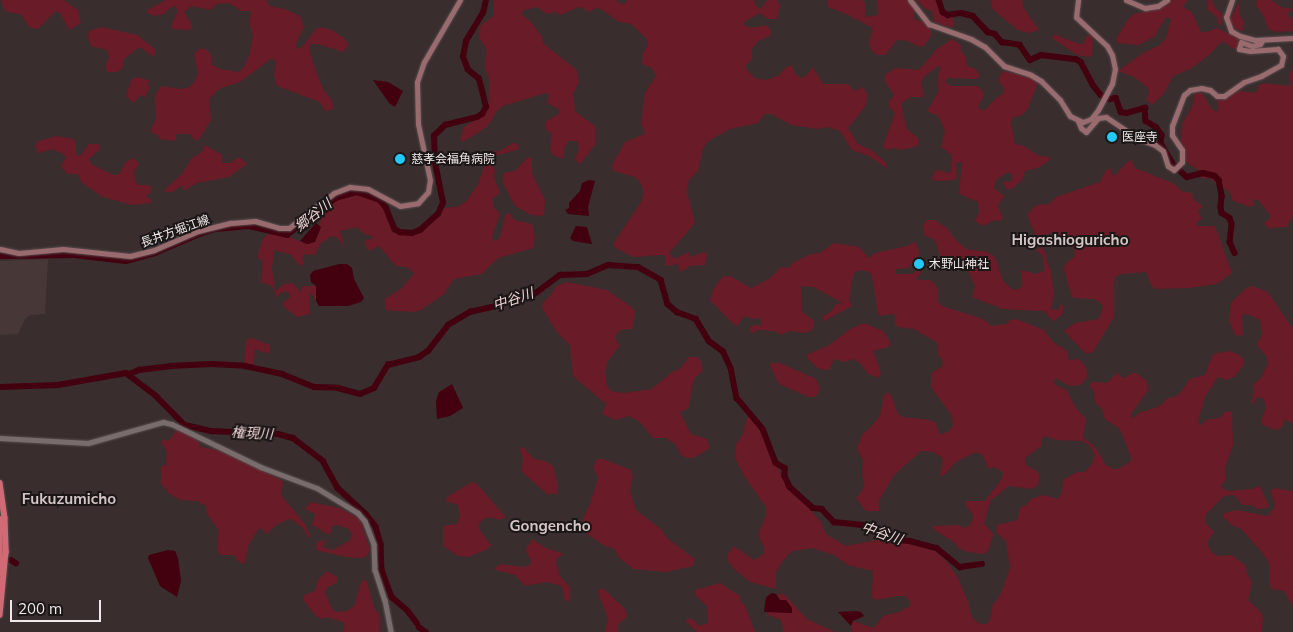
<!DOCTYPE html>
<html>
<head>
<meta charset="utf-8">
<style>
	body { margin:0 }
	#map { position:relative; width:1293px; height:632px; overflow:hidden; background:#392d2d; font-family:Mulish,"Noto Sans JP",sans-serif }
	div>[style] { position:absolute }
	.built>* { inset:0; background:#483737 }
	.green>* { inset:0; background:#691b27 }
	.water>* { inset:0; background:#43000f }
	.river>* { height:5.5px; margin:-2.75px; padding:0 2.75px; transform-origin:2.75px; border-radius:2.75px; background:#43000f }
	.roads { filter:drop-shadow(0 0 1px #564c4d) drop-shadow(0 0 1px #564c4d) }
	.tertiary>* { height:4.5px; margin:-2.25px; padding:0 2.25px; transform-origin:2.25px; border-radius:2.25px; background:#796c6c }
	.secondary>* { height:5px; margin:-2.5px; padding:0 2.5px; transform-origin:2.5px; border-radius:2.5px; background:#996b6f }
	.trunk>* { height:5.5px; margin:-2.75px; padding:0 2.75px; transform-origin:2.75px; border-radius:2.75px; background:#d06a74 }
	.dots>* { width:14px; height:14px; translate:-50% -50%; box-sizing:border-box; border:2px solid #1c1717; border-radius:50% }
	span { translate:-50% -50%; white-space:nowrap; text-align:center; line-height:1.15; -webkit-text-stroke:4px #1c1717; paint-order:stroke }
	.poi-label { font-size:12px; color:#f1e9e9 }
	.left { translate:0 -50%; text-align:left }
	.street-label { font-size:12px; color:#f1e9e9 }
	.water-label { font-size:14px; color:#efd3d4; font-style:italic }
	.quarter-label { font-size:15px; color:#d4c5c5; font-weight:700 }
	.scale { position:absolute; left:10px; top:600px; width:91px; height:22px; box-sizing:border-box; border:2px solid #f1e9e9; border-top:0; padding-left:6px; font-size:15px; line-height:18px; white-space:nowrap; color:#f1e9e9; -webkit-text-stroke:4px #1c1717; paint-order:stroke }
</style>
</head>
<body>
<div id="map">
	<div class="built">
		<div style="clip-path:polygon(48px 259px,45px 314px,30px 315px,25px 319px,18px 334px,0 335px,0 261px)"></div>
	</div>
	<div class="green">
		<div style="clip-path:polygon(1px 0,64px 0,78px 10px,81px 23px,69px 30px,60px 13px,56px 11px,39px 28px,34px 29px,28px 26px,22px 15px,5px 11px)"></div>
		<div style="clip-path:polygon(166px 0,266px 0,270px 6px,285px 9px,300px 16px,304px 27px,296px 43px,297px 49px,302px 47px,316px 29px,322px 27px,334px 31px,345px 39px,348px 44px,344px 52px,317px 44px,311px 44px,309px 47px,315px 69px,323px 89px,331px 99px,334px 109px,325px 111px,320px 102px,277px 86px,274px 76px,276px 62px,272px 58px,240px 82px,219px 89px,209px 99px,211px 120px,199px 140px,194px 140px,191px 134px,177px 134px,175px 141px,160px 139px,158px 135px,150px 132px,156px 118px,155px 95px,159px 89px,162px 86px,180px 89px,190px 87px,195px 81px,198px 73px,194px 53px,202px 48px,207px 50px,211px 55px,211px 64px,220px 69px,239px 72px,244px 67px,249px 56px,253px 35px,249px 22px,251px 11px,241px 11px,229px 3px,217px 4px,210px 10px,191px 6px,184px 12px,192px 24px,192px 27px,189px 30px,172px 29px,171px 26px,178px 11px,177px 8px,173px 6px,164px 14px,155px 16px,147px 13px,147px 10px)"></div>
		<div style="clip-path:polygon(494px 0,615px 0,624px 5px,627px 0,754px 0,756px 6px,761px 9px,767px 0,777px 0,780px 6px,777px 19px,768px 19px,760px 13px,744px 22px,744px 25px,751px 28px,767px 25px,771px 31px,770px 36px,758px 41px,752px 49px,752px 59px,746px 65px,746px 69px,755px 78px,766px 80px,778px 76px,785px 68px,792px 65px,795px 74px,802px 78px,806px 76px,813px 67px,823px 84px,848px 84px,855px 91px,863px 87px,868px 95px,865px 107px,848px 128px,858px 144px,873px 151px,886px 163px,888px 169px,869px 156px,852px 150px,840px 131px,827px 127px,818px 129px,791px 125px,772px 114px,765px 114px,758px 123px,730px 129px,708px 141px,703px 149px,698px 171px,689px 180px,687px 192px,695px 223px,669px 253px,674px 259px,689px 252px,690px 257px,704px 252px,707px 254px,705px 265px,690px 266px,683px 271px,680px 271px,678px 264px,667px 266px,665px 264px,665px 256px,662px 255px,633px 257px,627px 254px,614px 247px,613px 244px,641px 202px,644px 193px,640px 182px,635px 177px,613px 171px,612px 165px,625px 142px,645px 134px,641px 123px,645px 93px,656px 76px,652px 68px,642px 64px,643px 53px,648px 44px,646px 38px,631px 24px,619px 22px,601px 9px,596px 8px,589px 12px,581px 7px,576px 8px,561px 15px,555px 12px,547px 14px,537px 7px,524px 10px,521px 14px,529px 20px,541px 35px,544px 44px,577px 70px,579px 82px,573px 94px,574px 103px,576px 112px,595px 126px,595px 145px,580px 164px,575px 160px,579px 148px,577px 141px,569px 141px,565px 146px,563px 159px,553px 155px,550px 149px,552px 133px,547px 131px,545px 126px,546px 121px,559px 114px,559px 109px,547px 103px,549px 95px,545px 93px,503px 106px,497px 111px,487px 127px,463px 142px,460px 140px,464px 127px,484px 115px,489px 102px,489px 78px,485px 68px,486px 49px,480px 39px,479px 32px,481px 25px,494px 16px)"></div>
		<div style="clip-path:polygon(828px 0,863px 0,865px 4px,865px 17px,878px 15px,877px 0,906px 0,914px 7px,914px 20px,922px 21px,931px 29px,931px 36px,924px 46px,919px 47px,908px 41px,897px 40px,885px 55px,877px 55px,871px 50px,869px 43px,873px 29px,871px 27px,846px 14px,828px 7px)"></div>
		<div style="clip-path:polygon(917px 0,939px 0,943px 12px,953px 17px,954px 27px,944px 26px,934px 21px,932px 11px,924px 8px)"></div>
		<div style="clip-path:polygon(991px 0,1022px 0,1024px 8px,1039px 30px,1029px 33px,1018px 30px,998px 14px,992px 8px)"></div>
		<div style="clip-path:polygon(1172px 0,1187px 0,1183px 7px,1192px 12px,1201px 32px,1207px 32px,1217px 28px,1238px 38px,1239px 52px,1222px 41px,1209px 55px,1192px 68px,1173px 76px,1163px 95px,1152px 105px,1146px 100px,1149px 93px,1148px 88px,1134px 77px,1118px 71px,1143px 53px,1160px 45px,1166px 38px,1171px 19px,1166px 17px,1155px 36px,1139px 45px,1117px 43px,1116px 39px,1129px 18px,1134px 14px,1161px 8px)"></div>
		<div style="clip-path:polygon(1207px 0,1212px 0,1215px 8px,1222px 13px,1222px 26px,1218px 23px,1218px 18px,1208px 10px)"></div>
		<div style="clip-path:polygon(1257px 0,1271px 0,1281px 7px,1293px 9px,1287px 14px,1293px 20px,1293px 31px,1276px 32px,1268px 29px,1264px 16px,1256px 6px)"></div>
		<div style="clip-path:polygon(1239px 2px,1240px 15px,1244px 22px,1243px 31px,1235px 29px,1229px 21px)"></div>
		<div style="clip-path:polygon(102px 27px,137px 35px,155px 49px,155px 55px,152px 56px,142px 48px,138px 48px,124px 59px,122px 69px,117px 72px,107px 72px,105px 66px,109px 57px,107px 50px,91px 46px,88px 37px,89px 31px)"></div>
		<div style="clip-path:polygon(1054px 34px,1079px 44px,1084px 43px,1087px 35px,1091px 35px,1093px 40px,1092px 55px,1089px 57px,1077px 55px,1052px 38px)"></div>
		<div style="clip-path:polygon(952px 39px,961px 45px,961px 51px,966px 57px,967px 66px,976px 69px,980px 76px,976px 79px,947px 78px,945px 83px,953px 86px,977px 86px,983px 91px,984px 96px,978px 106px,980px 110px,985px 110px,996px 98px,1003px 94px,1004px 89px,998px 79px,1003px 71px,1032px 78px,1038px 83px,1027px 110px,1022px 115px,1012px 118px,1011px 123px,1015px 144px,1024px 146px,1039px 156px,1049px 157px,1050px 160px,1038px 168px,1025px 171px,1023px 179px,1012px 189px,1006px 189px,1003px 183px,1005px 181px,1008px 182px,1013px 180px,1011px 173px,1006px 173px,996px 180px,994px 188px,1004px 196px,998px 206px,1003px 218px,1000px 221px,995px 220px,983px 226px,975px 221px,979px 211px,978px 202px,959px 194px,962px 162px,956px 163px,957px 177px,955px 180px,938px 181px,931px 179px,936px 170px,950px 173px,951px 170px,952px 155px,941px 147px,945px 131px,939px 117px,927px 111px,938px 92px,938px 75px,941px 66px,934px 69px,924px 77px,921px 82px,924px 97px,910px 97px,901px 104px,907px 129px,919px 139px,918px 146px,901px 150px,894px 148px,886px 150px,883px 146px,895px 113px,889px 107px,889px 101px,894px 95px,885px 81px,885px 75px,895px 68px,919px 70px,936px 50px)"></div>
		<div style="clip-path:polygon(1293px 69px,1293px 214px,1287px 227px,1268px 228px,1264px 223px,1270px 218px,1270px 215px,1258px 200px,1253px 199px,1254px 205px,1250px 207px,1233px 201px,1229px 191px,1209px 178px,1202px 179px,1198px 170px,1184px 160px,1180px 150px,1182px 124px,1193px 105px,1194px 93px,1202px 93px,1212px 109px,1217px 112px,1218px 107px,1217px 100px,1233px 93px,1240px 91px,1256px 93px,1259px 85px,1264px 83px,1289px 86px,1291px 84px,1289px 75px)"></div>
		<div style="clip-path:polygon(137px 77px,151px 81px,147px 84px,150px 87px,145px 97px,140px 95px,134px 103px,126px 96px,131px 80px)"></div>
		<div style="clip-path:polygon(56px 136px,73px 139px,76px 143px,76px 155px,80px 156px,89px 144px,99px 144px,100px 149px,89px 159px,91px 164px,113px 175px,118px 175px,125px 163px,132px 158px,136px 160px,139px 164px,134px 172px,136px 182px,139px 185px,149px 185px,152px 188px,151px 192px,146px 196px,152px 200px,151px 203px,132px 205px,103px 197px,82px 183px,78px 174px,67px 174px,61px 166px,66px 158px,65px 155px,53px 149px,39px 153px,36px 150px,35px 145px,39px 141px)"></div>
		<div style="clip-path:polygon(513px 143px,516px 143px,519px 147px,517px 150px,494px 156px,490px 159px,495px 170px,494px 177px,500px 193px,492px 199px,494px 208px,500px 213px,492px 237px,494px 241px,499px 239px,506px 214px,510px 213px,514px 220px,532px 224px,535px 237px,533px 248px,498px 258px,482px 274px,454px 279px,444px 294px,421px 310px,414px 312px,385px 310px,385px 299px,401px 289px,414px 273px,407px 267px,396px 266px,379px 246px,369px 251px,364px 243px,366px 240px,372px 239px,372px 236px,364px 234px,357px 227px,340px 231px,345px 248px,338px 238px,332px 236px,320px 244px,315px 255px,305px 254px,303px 256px,303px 266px,299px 265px,291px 255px,274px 250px,272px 268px,275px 291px,284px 284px,293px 283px,300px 292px,302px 286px,316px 286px,316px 301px,312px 293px,310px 294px,310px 314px,297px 317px,283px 306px,283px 303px,290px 297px,289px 293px,283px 291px,277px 297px,272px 286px,261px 282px,263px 261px,257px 257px,263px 239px,268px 234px,289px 237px,307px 244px,319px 234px,321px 217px,328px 208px,328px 203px,340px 195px,359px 191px,380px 199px,387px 205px,395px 227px,400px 231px,412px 232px,425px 225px,441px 209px,460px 206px,468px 199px,478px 184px,489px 152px,500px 151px)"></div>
		<div style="clip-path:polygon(205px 145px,222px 155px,222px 163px,231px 163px,237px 158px,241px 158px,247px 164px,229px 177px,197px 183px,185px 190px,183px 190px,183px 185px,172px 192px,165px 192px,165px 189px,182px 174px,192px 158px,201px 153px)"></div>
		<div style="clip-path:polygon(528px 157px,532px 159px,532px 174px,545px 200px,544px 216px,531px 215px,515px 206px,503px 183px,503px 173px,515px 171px)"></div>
		<div style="clip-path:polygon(1128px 161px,1132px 161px,1135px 168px,1175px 184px,1181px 191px,1192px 193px,1194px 200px,1203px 206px,1198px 211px,1202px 219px,1197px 222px,1197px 226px,1215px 226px,1232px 273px,1217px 284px,1190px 288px,1155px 289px,1151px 285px,1146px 272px,1121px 274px,1115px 277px,1114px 283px,1114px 317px,1093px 352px,1086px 354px,1064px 331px,1075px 323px,1099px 319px,1103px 305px,1095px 299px,1074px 298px,1071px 295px,1064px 269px,1065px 264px,1075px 256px,1074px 249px,1069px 242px,1054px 233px,1037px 236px,1035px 234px,1027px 215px,1035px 206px,1041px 204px,1048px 205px,1056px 197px,1100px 182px,1106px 170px,1111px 168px,1112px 175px,1115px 175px)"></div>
		<div style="clip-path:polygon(927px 220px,935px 220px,948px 229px,956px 240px,966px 249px,987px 252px,995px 257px,1003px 281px,1013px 290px,1019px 289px,1022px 285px,1021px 270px,1036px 274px,1044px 271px,1043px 256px,1036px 250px,1041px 247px,1046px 254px,1046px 259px,1051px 271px,1054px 294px,1051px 309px,1058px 310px,1061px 304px,1064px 306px,1062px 315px,1053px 321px,1044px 311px,1003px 309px,972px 297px,975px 286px,964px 262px,944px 269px,936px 265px,940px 256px,935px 240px,924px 235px,923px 225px)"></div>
		<div style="clip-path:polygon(914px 242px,916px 243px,920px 254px,908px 268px,896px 269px,896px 274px,912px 274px,919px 269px,921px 273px,916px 280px,930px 280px,935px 284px,938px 289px,938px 303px,945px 307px,983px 319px,992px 326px,1007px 324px,1010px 320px,1016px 319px,1044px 330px,1053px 342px,1067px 351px,1069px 360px,1077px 359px,1081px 361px,1086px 368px,1088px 376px,1081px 385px,1069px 386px,1056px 378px,1053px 381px,1057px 386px,1066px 389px,1076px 408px,1086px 419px,1083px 437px,1096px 448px,1106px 465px,1114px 469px,1118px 469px,1131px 461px,1131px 457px,1120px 429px,1105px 419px,1102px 409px,1095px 402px,1094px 392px,1090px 386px,1091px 382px,1107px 383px,1118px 372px,1120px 376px,1124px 378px,1132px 373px,1136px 373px,1147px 381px,1147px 392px,1131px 414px,1132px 419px,1139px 413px,1160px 406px,1168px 398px,1175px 397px,1181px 392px,1190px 379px,1205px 375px,1212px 356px,1216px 353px,1230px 351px,1241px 356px,1244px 360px,1243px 366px,1234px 377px,1226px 380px,1218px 377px,1205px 397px,1198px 422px,1201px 425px,1206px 420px,1219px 418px,1226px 411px,1232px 412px,1233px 445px,1225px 468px,1226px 480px,1221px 485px,1222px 488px,1229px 491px,1251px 489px,1260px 486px,1269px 506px,1268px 508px,1258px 509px,1251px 505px,1243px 505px,1234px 495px,1224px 496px,1206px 514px,1205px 522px,1214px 532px,1207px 542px,1211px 552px,1218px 556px,1232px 555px,1246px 566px,1246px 571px,1252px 583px,1248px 600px,1260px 611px,1263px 618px,1262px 632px,852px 632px,851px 626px,853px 621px,874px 628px,883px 616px,899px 612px,910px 606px,910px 601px,905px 596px,898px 596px,875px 600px,872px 597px,873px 571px,848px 565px,834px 555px,812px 548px,792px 551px,782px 562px,776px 572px,776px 589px,750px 582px,733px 568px,728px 561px,728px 554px,734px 546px,754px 560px,764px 554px,764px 547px,758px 536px,766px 515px,766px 507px,744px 476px,735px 458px,736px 444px,743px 434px,747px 417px,751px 416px,761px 430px,782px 477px,821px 522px,826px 534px,846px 546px,886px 538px,934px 550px,947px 562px,958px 578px,969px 604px,970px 612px,973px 619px,980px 624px,986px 624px,990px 620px,993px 604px,1000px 596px,1010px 568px,1006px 541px,996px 532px,997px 525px,1017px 520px,1020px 508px,1026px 505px,1031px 499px,1043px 495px,1058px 499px,1062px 492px,1063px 480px,1077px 472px,1085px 472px,1092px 464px,1095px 455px,1090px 446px,1083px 441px,1057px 440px,1044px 436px,1041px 440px,1041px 446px,1025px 458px,1026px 465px,1038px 472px,1040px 477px,1038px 485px,1031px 489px,1009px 486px,990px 501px,984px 524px,993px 533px,993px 536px,988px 551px,984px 554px,968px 552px,958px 548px,955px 543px,933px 529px,933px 526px,958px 525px,965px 528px,971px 524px,973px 515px,966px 506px,966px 501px,985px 501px,1001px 480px,1003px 472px,994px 467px,988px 469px,983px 455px,976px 452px,956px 462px,942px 477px,940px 475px,943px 461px,941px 457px,933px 452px,921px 451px,893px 476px,879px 501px,879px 511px,866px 511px,856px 498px,864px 488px,864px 483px,862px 475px,863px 461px,857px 448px,863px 433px,868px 430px,880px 416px,884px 395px,887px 392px,891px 395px,898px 414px,903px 417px,930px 420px,936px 423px,939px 434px,942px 434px,949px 431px,953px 426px,952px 416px,931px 387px,931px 374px,942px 366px,943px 362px,938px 354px,938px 343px,914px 329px,898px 327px,895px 324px,895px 315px,887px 314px,882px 316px,878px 314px,872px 276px,869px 272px,861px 270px,855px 272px,853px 276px,849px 299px,852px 306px,824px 321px,822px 317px,832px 311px,836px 304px,843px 303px,813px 287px,801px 286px,802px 312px,814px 321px,813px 329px,806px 333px,789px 331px,781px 335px,774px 331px,757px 330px,754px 333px,750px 332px,750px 326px,761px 325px,761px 318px,752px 319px,746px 316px,741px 320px,738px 326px,733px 324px,710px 300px,714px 288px,723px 276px,732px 277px,751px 288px,769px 279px,781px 267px,788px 268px,794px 262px,811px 254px,820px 253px,834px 243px,859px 247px,869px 258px,875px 253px,907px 246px)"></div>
		<div style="clip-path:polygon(567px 282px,607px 290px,633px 308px,635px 312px,632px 329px,620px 330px,615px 336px,619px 346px,608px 361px,605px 372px,607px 386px,611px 391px,623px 393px,652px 389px,672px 372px,680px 369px,689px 357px,697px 357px,700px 360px,703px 370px,695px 378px,692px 387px,688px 409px,680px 412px,691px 434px,707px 439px,710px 448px,693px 458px,687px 458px,681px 455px,676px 445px,666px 438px,653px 438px,639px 421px,628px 416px,616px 420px,602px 414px,606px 404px,573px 376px,570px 345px,556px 331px,542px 308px,542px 304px,551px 295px,556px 286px)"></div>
		<div style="clip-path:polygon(1252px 286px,1268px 292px,1293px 329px,1293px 423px,1284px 420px,1282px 427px,1276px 430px,1263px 425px,1261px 421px,1266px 408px,1264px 399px,1257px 397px,1253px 404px,1251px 403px,1254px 391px,1253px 385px,1261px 378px,1268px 363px,1266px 356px,1257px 345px,1262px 334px,1260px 320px,1247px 314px,1242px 315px,1243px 335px,1240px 336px,1235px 335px,1229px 320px,1231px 303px,1245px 289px)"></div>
		<div style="clip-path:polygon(864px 323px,883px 331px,890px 342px,889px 347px,873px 351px,879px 366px,881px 374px,879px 378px,868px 374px,861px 364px,854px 359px,843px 362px,838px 359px,833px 361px,830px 369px,824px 370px,818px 368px,807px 358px,808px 354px,828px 346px,850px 329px)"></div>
		<div style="clip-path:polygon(252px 338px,270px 345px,269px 354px,255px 349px,253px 366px,244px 364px,246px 340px)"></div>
		<div style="clip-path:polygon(771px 363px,780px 363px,816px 379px,820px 388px,818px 394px,814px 397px,809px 397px,779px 384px,770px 366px)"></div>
		<div style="clip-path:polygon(178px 429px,197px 439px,201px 447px,226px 452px,283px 481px,281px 495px,305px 524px,311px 538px,308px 537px,303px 528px,291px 519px,287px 520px,276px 525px,267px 534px,261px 528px,258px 530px,249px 544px,245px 563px,242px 564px,233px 555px,220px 555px,217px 550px,218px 529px,207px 514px,206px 506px,197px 501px,180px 500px,170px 494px,161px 484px,161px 466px,166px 465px,167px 452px,161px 442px,163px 439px,169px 441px,176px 430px)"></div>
		<div style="clip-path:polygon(520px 447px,524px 448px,534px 459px,545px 461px,553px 466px,558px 486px,557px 494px,547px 494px,521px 471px,523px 460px)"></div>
		<div style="clip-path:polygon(597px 459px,603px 459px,631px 470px,633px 476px,630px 491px,636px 510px,661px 529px,667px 538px,695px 559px,693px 566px,666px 572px,634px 569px,618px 557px,615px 549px,605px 546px,583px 531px,582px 521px,590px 504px,598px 478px,593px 467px)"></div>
		<div style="clip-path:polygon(472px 482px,477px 484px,506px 517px,500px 520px,489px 517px,482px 520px,479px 526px,481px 532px,491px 545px,488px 549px,468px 557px,458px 556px,443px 546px,443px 526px,457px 524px,460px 516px,457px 504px,451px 503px,446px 501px,447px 497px)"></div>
		<div style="clip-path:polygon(1274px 488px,1293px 491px,1293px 606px,1284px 591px,1270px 588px,1270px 569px,1268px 561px,1261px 551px,1240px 528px,1233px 526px,1223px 517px,1224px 513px,1237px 510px,1267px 516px,1275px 507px,1271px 491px)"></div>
		<div style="clip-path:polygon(310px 502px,340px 508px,360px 519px,370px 549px,368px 555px,363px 558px,346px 557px,316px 550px,317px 542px,326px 540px,323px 547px,333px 550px,350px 540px,352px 535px,349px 529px,337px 525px,332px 526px,331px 533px,327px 534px,312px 525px,315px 514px,305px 509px)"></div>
		<div style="clip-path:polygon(532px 539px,546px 548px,564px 554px,557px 558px,556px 562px,560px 576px,570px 587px,570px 602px,564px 599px,562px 586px,547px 582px,525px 586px,515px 575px,496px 570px,495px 568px,500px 564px,524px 567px,530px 565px,531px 561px,526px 550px)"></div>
		<div style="clip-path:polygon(327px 571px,337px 577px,337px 582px,327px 588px,325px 592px,332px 609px,337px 612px,347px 611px,354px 606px,361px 583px,363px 580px,367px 581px,374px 608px,379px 614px,379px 632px,343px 632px,345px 626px,343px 622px,327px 617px,322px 619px,316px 616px,304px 601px,304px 595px,315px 591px,318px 580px)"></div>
		<div style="clip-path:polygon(720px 583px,740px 596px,741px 603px,745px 605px,755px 632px,697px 632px,686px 622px,687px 619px,693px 619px,699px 626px,708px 623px,707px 606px,696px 596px,695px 590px)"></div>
		<div style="clip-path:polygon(599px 589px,604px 589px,625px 609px,627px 615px,626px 618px,618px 624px,618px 632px,605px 632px,608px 619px,598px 592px)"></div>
		<div style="clip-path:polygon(779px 593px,785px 595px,807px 619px,835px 632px,784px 632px,781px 620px,768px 615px,768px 611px,790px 613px,787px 601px,780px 600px,778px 596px)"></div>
	</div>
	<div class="water">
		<div style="clip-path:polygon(373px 80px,388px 82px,403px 91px,395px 107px,389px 103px)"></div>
		<div style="clip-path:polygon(589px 180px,595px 181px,588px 207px,589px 216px,568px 214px,565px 210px,569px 208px,569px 203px,580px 191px,582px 183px)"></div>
		<div style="clip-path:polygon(316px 223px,321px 227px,315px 242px,307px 244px,300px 241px)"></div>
		<div style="clip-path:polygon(576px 226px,587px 227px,592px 244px,573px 241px,570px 238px)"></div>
		<div style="clip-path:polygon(339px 264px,347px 264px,352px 268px,354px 279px,364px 298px,361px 302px,348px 306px,319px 306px,316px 301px,316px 286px,311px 282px,310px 275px,313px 271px)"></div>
		<div style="clip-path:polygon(452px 384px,463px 408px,450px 416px,437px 419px,436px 401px,439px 392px)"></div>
		<div style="clip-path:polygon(168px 550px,175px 551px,178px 558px,181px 581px,177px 597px,160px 586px,148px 558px,149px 555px)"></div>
		<div style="clip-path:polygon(772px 593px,776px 594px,780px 600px,786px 600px,792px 608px,792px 613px,764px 612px,766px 597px)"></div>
		<div style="clip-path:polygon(856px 611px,861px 612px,864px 616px,853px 621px,851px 626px,838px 612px)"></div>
	</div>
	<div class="river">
		<div style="left:939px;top:0;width:13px;rotate:72deg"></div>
		<div style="left:943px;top:12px;width:6px;rotate:31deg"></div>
		<div style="left:948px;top:15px;width:13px;rotate:-9deg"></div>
		<div style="left:961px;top:13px;width:12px;rotate:14deg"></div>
		<div style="left:973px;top:16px;width:22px;rotate:47deg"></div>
		<div style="left:988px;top:32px;width:7px;rotate:16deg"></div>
		<div style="left:995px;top:34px;width:11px;rotate:49deg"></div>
		<div style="left:1002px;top:42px;width:18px;rotate:9deg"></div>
		<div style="left:1020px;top:45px;width:18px;rotate:56deg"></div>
		<div style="left:1030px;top:60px;width:12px;rotate:-24deg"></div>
		<div style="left:1041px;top:55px;width:35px;rotate:7deg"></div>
		<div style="left:1076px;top:59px;width:6px;rotate:31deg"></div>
		<div style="left:1081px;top:62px;width:26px;rotate:62deg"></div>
		<div style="left:1093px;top:85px;width:13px;rotate:51deg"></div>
		<div style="left:1101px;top:95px;width:9px;rotate:27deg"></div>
		<div style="left:1109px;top:99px;width:7px;rotate:-8deg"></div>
		<div style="left:1116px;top:98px;width:15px;rotate:70deg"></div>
		<div style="left:1121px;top:112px;width:6px;rotate:9deg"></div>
		<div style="left:1127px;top:113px;width:19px;rotate:-16deg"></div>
		<div style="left:1145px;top:108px;width:13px;rotate:86deg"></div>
		<div style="left:1146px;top:121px;width:12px;rotate:31deg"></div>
		<div style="left:1156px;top:127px;width:10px;rotate:53deg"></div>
		<div style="left:1162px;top:135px;width:8px;rotate:97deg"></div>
		<div style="left:1161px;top:143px;width:24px;rotate:60deg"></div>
		<div style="left:1173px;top:164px;width:19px;rotate:43deg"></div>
		<div style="left:1187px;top:177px;width:16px;rotate:-14deg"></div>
		<div style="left:1203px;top:173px;width:12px;rotate:14deg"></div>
		<div style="left:1215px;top:176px;width:6px;rotate:45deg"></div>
		<div style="left:1219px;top:180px;width:16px;rotate:79deg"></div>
		<div style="left:1222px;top:196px;width:12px;rotate:95deg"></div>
		<div style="left:1221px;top:208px;width:5px;rotate:79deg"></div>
		<div style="left:1222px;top:213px;width:9px;rotate:32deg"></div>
		<div style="left:1230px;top:218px;width:6px;rotate:72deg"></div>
		<div style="left:1232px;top:224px;width:18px;rotate:96deg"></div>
		<div style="left:1230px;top:242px;width:12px;rotate:66deg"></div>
		<div style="left:0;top:256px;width:74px;rotate:-0.8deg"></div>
		<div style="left:74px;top:255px;width:52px;rotate:6.6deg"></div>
		<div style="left:126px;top:261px;width:30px;rotate:-15deg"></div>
		<div style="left:155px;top:253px;width:46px;rotate:-23.2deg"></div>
		<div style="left:197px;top:235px;width:20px;rotate:-18deg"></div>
		<div style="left:216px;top:229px;width:33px;rotate:-5deg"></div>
		<div style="left:249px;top:226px;width:39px;rotate:13deg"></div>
		<div style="left:287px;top:235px;width:61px;rotate:-37.1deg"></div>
		<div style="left:336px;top:198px;width:22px;rotate:-16deg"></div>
		<div style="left:357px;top:192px;width:24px;rotate:19deg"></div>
		<div style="left:380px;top:200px;width:9px;rotate:49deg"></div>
		<div style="left:386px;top:207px;width:24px;rotate:68deg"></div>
		<div style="left:395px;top:229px;width:6px;rotate:31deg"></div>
		<div style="left:400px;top:232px;width:12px;rotate:5deg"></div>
		<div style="left:412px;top:233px;width:9px;rotate:-21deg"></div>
		<div style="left:420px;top:230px;width:24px;rotate:-42deg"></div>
		<div style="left:438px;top:214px;width:12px;rotate:-66deg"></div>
		<div style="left:443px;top:203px;width:41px;rotate:-101.3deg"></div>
		<div style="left:435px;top:163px;width:27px;rotate:-92deg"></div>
		<div style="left:434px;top:136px;width:16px;rotate:-45deg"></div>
		<div style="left:445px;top:125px;width:33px;rotate:-14deg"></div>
		<div style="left:477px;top:117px;width:6px;rotate:-31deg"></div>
		<div style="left:482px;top:114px;width:8px;rotate:-60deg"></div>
		<div style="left:486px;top:107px;width:29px;rotate:-104deg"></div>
		<div style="left:479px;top:79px;width:14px;rotate:-141deg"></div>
		<div style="left:468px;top:70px;width:14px;rotate:-111deg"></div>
		<div style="left:463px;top:57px;width:16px;rotate:-79deg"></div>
		<div style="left:466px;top:41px;width:33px;rotate:-59deg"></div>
		<div style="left:483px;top:13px;width:13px;rotate:-77deg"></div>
		<div style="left:129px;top:374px;width:11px;rotate:-22deg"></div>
		<div style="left:139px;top:370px;width:31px;rotate:-7deg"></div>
		<div style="left:170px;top:366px;width:42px;rotate:-2.7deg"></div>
		<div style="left:212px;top:364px;width:33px;rotate:3deg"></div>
		<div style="left:245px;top:366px;width:38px;rotate:12deg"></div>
		<div style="left:282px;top:374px;width:35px;rotate:22deg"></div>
		<div style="left:315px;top:387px;width:23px;rotate:2deg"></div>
		<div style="left:338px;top:388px;width:23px;rotate:15deg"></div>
		<div style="left:360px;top:394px;width:15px;rotate:-23deg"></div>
		<div style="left:374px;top:388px;width:27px;rotate:-59deg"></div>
		<div style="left:388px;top:365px;width:32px;rotate:-14deg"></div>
		<div style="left:419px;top:357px;width:11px;rotate:-34deg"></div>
		<div style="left:428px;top:351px;width:33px;rotate:-52deg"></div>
		<div style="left:448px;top:325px;width:26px;rotate:-31deg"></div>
		<div style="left:470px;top:312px;width:28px;rotate:-13deg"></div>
		<div style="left:497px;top:306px;width:25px;rotate:-29deg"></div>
		<div style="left:519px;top:294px;width:13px;rotate:9deg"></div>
		<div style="left:532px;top:296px;width:35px;rotate:-37deg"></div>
		<div style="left:560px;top:275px;width:27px;rotate:-2deg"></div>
		<div style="left:587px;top:274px;width:23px;rotate:-23deg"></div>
		<div style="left:608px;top:265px;width:30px;rotate:4deg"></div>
		<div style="left:638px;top:267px;width:26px;rotate:29deg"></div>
		<div style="left:661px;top:280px;width:25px;rotate:74deg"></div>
		<div style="left:668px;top:304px;width:12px;rotate:42deg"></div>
		<div style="left:677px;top:312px;width:20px;rotate:20deg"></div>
		<div style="left:696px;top:319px;width:26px;rotate:59deg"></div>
		<div style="left:709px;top:341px;width:17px;rotate:36deg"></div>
		<div style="left:723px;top:351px;width:19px;rotate:65deg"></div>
		<div style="left:731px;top:368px;width:31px;rotate:79deg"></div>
		<div style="left:737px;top:398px;width:40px;rotate:50deg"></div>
		<div style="left:763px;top:429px;width:36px;rotate:69deg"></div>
		<div style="left:776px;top:463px;width:10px;rotate:29deg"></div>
		<div style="left:785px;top:468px;width:8px;rotate:90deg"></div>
		<div style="left:785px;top:476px;width:12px;rotate:66deg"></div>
		<div style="left:790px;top:487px;width:31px;rotate:42deg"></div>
		<div style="left:813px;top:508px;width:9px;rotate:6deg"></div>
		<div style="left:822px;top:509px;width:18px;rotate:47deg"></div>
		<div style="left:834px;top:522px;width:31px;rotate:6deg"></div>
		<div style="left:865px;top:525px;width:25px;rotate:21deg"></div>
		<div style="left:888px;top:534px;width:10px;rotate:37deg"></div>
		<div style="left:896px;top:540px;width:14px;rotate:4deg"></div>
		<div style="left:910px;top:541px;width:28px;rotate:15deg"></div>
		<div style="left:937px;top:548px;width:30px;rotate:40deg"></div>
		<div style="left:960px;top:567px;width:22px;rotate:-8deg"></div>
		<div style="left:0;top:387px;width:58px;rotate:-2deg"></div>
		<div style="left:58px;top:385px;width:69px;rotate:-10deg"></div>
		<div style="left:126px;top:373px;width:38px;rotate:37deg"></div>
		<div style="left:156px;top:396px;width:41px;rotate:45deg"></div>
		<div style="left:185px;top:425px;width:28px;rotate:13deg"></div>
		<div style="left:212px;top:431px;width:66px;rotate:2.6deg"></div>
		<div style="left:278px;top:434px;width:16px;rotate:15deg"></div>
		<div style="left:293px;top:438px;width:38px;rotate:37deg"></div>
		<div style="left:323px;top:461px;width:31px;rotate:61deg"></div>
		<div style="left:338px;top:488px;width:38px;rotate:43deg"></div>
		<div style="left:366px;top:514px;width:16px;rotate:52deg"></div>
		<div style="left:376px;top:527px;width:18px;rotate:74deg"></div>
		<div style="left:381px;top:544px;width:26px;rotate:88deg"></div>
		<div style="left:382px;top:570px;width:29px;rotate:70deg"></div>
		<div style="left:392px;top:597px;width:21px;rotate:41deg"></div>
		<div style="left:408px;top:611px;width:15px;rotate:53deg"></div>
		<div style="left:11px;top:560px;width:6px;rotate:31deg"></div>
		<div style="left:419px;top:627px;width:9px;rotate:36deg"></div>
	</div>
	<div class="roads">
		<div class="tertiary">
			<div style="left:0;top:438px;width:88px;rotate:3.3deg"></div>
			<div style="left:88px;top:443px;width:78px;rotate:-15.6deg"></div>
			<div style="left:163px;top:422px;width:9px;rotate:13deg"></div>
			<div style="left:172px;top:424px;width:99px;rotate:25.8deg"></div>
			<div style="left:261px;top:467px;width:60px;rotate:20.6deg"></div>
			<div style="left:317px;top:488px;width:48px;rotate:31.4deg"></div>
			<div style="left:358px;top:513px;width:11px;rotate:49deg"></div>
			<div style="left:365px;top:521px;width:25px;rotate:69deg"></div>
			<div style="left:374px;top:544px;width:26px;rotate:88deg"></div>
			<div style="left:375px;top:570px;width:32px;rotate:72deg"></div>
			<div style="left:385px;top:600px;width:33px;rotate:79deg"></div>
		</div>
		<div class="secondary">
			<div style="left:910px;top:0;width:31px;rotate:52deg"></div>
			<div style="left:929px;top:24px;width:45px;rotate:19.7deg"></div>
			<div style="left:971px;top:39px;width:16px;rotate:30deg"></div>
			<div style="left:985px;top:47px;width:27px;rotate:45deg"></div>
			<div style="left:1004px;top:66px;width:28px;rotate:18deg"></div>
			<div style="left:1031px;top:75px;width:12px;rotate:31deg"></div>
			<div style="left:1041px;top:81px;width:27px;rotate:45deg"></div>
			<div style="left:1060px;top:100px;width:19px;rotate:58deg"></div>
			<div style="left:1070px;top:116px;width:14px;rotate:25deg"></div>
			<div style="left:1083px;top:122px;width:9px;rotate:-21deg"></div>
			<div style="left:1091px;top:119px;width:11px;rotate:-52deg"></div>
			<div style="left:1098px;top:110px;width:30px;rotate:-62deg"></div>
			<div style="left:1112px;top:84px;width:15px;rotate:-79deg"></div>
			<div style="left:1115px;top:69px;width:14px;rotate:-102deg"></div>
			<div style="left:1112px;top:55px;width:10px;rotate:-119deg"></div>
			<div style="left:1107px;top:46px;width:42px;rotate:-136.9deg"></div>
			<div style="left:1076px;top:17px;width:17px;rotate:-83deg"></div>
			<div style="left:1126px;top:0;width:21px;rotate:23deg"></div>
			<div style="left:1145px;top:8px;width:13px;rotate:-9deg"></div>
			<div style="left:1158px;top:6px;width:11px;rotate:-34deg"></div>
			<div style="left:1232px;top:0;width:18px;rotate:109deg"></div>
			<div style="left:1226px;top:17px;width:15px;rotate:70deg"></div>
			<div style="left:1231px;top:31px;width:10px;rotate:29deg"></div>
			<div style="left:1240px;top:36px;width:16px;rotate:15deg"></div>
			<div style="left:1255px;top:40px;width:38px;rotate:-3deg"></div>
			<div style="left:1078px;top:121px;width:8px;rotate:67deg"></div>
			<div style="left:1081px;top:128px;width:6px;rotate:39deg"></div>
			<div style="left:1086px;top:132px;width:18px;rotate:-49deg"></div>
			<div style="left:1098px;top:118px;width:8px;rotate:-7deg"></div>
			<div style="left:1106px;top:117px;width:37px;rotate:34deg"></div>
			<div style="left:1137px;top:138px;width:19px;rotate:21deg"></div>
			<div style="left:1155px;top:145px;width:10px;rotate:37deg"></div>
			<div style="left:1163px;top:151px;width:16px;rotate:72deg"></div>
			<div style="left:1168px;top:166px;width:7px;rotate:34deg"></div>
			<div style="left:1174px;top:170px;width:11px;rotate:-45deg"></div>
			<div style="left:1182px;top:162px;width:12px;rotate:-90deg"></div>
			<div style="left:1182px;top:150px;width:18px;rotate:-124deg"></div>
			<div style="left:1172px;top:135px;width:9px;rotate:-90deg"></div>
			<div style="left:1172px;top:126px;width:33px;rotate:-69deg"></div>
			<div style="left:1184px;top:95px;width:8px;rotate:-40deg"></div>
			<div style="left:1190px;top:90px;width:11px;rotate:-10deg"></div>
			<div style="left:1201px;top:88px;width:9px;rotate:13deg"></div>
			<div style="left:1210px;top:90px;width:9px;rotate:41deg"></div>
			<div style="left:1217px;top:96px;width:7px"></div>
			<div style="left:1224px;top:96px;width:24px;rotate:-35deg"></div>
			<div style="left:1244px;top:82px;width:18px;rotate:-19deg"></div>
			<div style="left:1261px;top:76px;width:23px;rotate:-29deg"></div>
			<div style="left:1281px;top:65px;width:9px;rotate:-77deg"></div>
			<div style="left:1283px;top:56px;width:9px;rotate:-126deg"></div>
			<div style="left:1278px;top:49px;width:28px;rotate:176deg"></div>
			<div style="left:1250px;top:51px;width:11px;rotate:-170deg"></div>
			<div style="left:1239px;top:49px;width:7px;rotate:-74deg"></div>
			<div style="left:1241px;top:42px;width:12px;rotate:20deg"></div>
			<div style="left:1252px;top:46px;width:8px;rotate:-14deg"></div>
			<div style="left:1260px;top:44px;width:4px;rotate:-56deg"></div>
			<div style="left:0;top:249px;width:19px;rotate:12deg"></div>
			<div style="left:19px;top:253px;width:44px;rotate:-5.2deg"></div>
			<div style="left:63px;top:249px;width:67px;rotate:6deg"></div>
			<div style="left:130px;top:256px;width:25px;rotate:-14deg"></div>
			<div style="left:154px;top:250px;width:48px;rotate:-23.4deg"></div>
			<div style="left:198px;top:231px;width:34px;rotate:-14deg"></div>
			<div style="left:231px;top:223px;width:24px;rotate:-5deg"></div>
			<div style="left:255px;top:221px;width:25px;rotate:16deg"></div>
			<div style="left:279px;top:228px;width:10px"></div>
			<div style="left:289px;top:228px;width:57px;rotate:-37.9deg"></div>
			<div style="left:334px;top:193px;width:17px;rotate:-21deg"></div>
			<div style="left:350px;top:187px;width:18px;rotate:6deg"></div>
			<div style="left:368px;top:189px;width:36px;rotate:28deg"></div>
			<div style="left:400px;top:206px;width:18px;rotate:-9deg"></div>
			<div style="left:418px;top:203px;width:15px;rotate:-48deg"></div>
			<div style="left:428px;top:192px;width:12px;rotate:-81deg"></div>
			<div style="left:430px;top:180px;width:57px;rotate:-102.1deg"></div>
			<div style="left:418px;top:124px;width:42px;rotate:-91.4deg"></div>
			<div style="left:417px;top:82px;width:21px;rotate:-71deg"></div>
			<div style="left:424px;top:62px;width:72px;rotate:-59.9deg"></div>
		</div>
		<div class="trunk">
			<div style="left:0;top:483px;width:35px;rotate:82deg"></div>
			<div style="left:5px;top:518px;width:34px;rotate:88deg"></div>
			<div style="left:6px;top:552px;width:63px;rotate:95.4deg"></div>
			<div style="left:0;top:519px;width:54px;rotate:90deg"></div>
		</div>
	</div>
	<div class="dots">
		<div style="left:1112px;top:137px;background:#22c9fe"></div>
		<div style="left:400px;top:159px;background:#22c9fe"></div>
		<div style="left:919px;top:264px;background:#22c9fe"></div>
	</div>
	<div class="poi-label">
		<span class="left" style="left:1122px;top:137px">医座寺</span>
		<span class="left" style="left:411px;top:159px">慈孝会福角病院</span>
		<span class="left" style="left:929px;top:264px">木野山神社</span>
	</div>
	<div class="street-label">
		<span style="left:175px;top:231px;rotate:-20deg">長井方堀江線</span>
	</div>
	<div class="water-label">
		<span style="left:313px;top:215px;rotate:-38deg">郷谷川</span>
		<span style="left:513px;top:299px;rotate:-19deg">中谷川</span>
		<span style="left:252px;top:433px;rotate:3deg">権現川</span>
		<span style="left:882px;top:533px;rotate:19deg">中谷川</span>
	</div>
	<div class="quarter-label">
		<span style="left:1070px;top:240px">Higashioguricho</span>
		<span style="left:69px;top:499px">Fukuzumicho</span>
		<span style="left:550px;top:526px">Gongencho</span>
	</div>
	<div class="scale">200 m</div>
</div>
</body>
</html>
